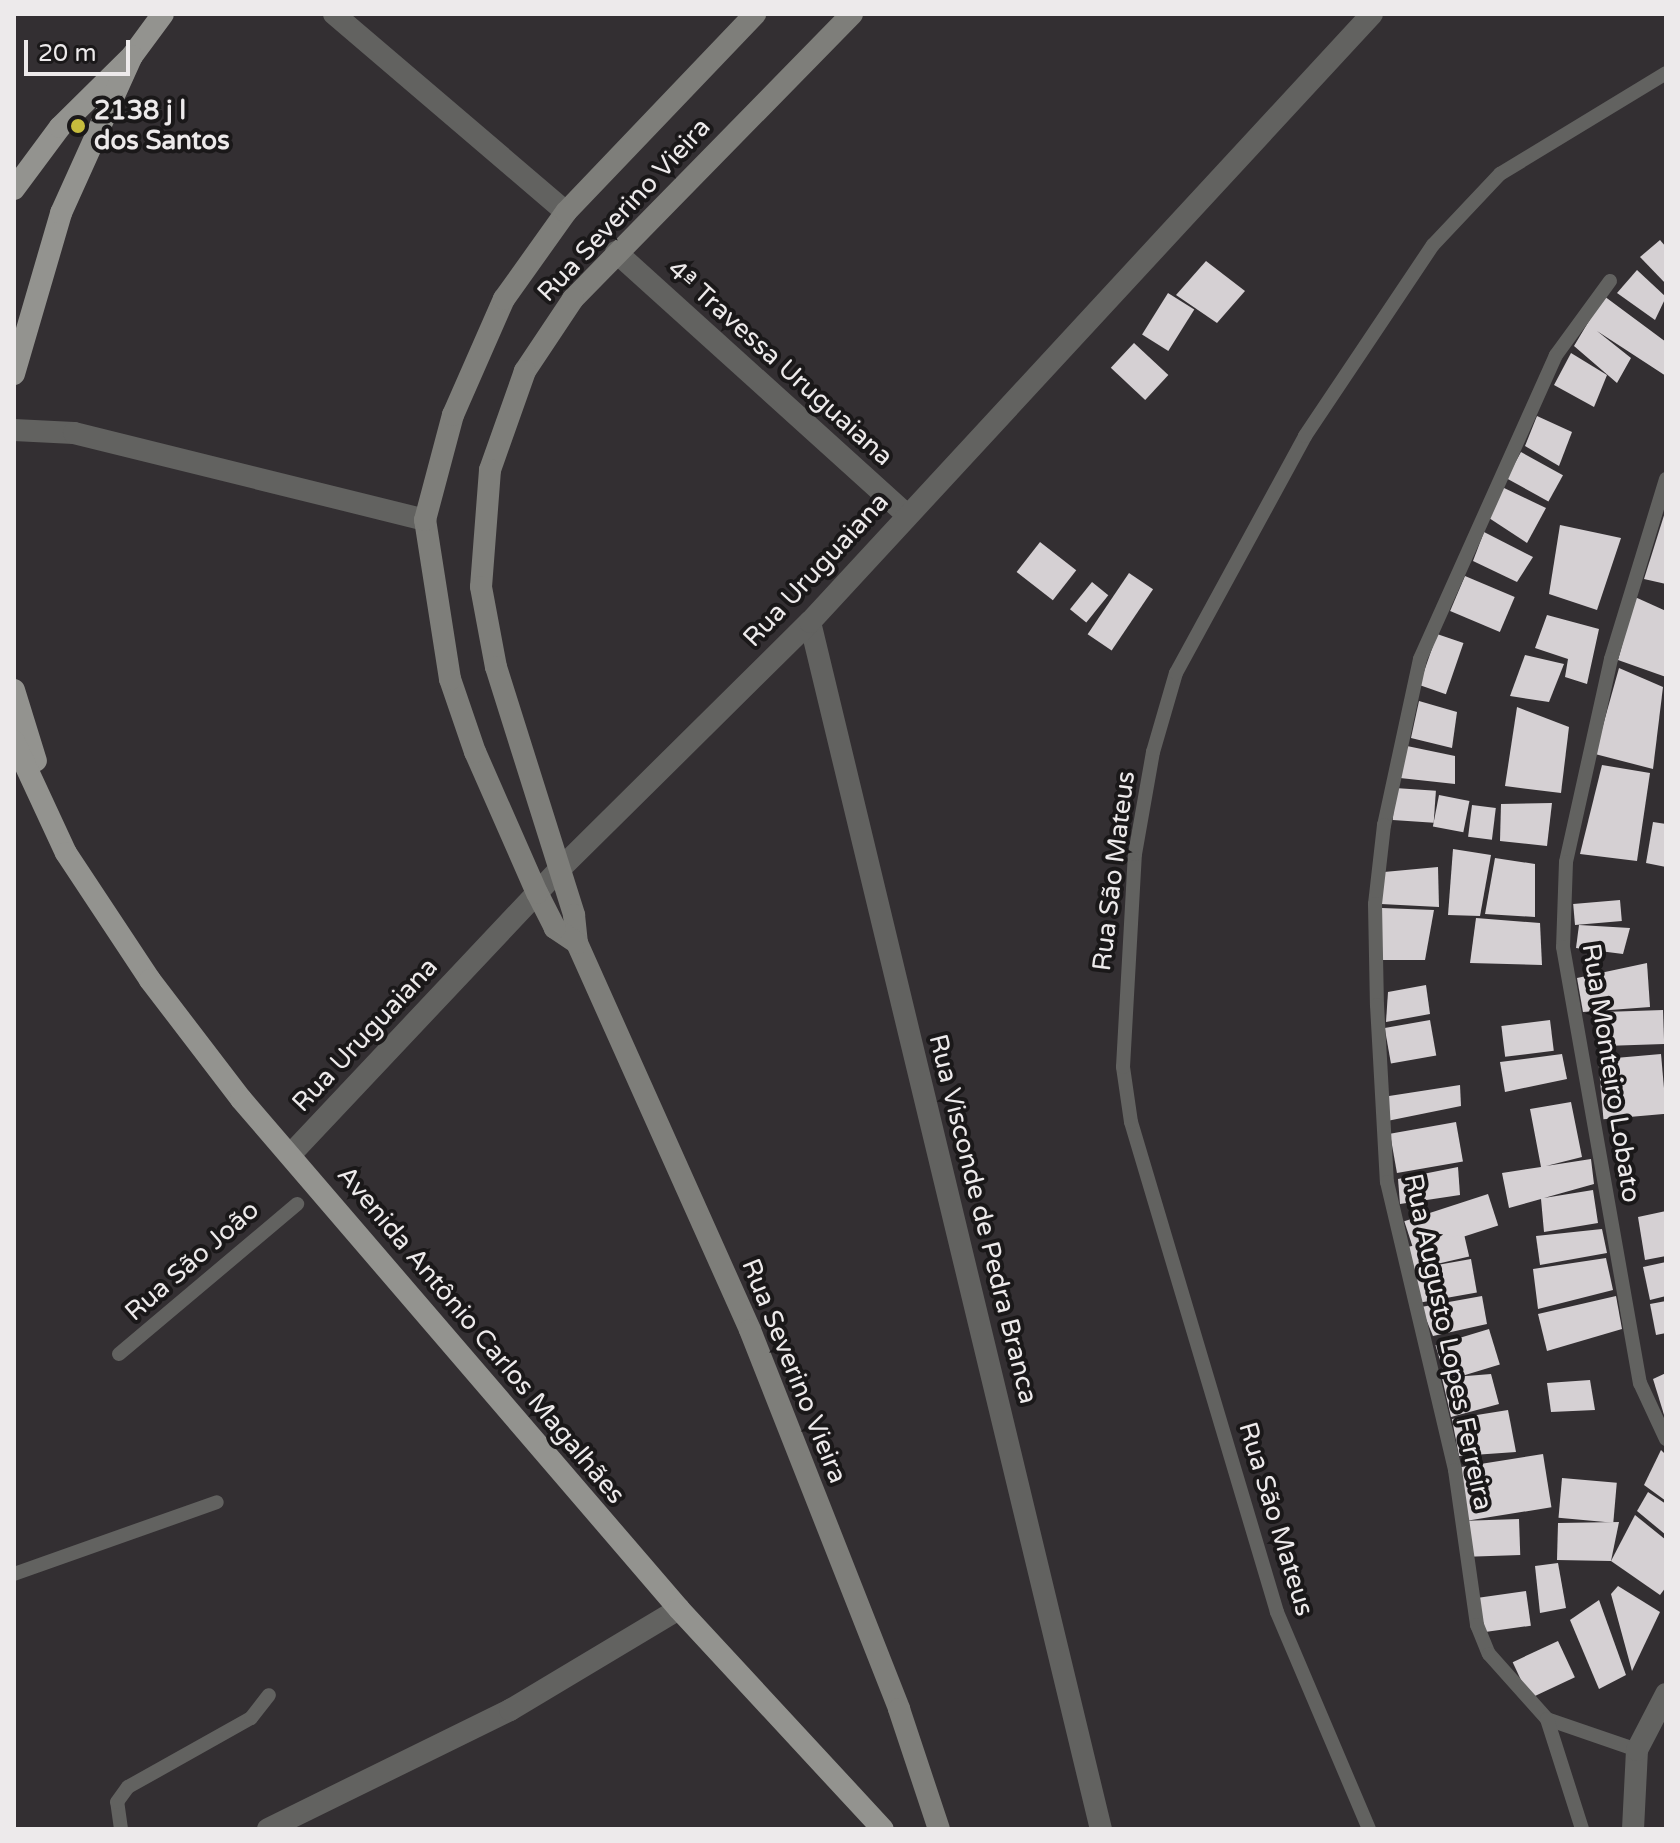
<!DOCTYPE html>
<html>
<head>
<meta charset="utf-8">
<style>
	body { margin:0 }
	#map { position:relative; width:1680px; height:1843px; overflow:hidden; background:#332f32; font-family:"Varela Round",sans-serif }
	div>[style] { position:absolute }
	.building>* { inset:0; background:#d5d0d3; transform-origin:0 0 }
	.service>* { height:14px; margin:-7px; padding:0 7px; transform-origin:7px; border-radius:7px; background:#626260 }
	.minor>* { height:22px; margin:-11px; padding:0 11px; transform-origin:11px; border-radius:11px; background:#626260 }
	.tertiary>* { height:22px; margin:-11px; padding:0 11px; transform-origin:11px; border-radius:11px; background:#626260 }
	.secondary>* { height:22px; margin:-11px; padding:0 11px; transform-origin:11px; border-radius:11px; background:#7e7e7a }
	.primary>* { height:22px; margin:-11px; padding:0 11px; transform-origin:11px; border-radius:11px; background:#93938f }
	.dots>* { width:22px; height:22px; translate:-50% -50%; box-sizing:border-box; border:4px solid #1a1819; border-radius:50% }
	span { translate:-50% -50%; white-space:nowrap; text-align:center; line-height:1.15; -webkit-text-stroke:8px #1a1819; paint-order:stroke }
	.poi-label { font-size:26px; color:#edeaeb; font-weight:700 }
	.left { translate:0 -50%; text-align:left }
	.street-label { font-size:26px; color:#edeaeb }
	.frame { position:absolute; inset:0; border:16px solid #edeaeb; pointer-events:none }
	.scale { position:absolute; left:24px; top:40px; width:106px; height:36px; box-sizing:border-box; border:4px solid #edeaeb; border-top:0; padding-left:10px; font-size:24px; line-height:28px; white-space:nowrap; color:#edeaeb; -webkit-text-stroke:6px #1a1819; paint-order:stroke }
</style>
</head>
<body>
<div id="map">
	<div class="building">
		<div style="clip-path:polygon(1660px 240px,1666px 247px,1666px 284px,1640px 257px)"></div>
		<div style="clip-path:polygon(1206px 261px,1245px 291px,1217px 323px,1176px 295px)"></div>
		<div style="clip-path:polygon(1637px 270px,1666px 297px,1655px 320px,1617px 293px)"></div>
		<div style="left:1168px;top:293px;width:31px;height:49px;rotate:32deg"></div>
		<div style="clip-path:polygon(1604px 296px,1666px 342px,1666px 376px,1597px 331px,1631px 358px,1617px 383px,1574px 346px)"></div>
		<div style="left:1134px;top:343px;width:47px;height:34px;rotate:43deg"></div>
		<div style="clip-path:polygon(1571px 353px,1607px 375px,1594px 407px,1554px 385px)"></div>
		<div style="clip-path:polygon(1537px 416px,1572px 432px,1559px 466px,1525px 446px)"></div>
		<div style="left:1521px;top:452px;width:48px;height:30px;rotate:29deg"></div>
		<div style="clip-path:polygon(1502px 487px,1546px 508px,1527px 543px,1489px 518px)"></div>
		<div style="clip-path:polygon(1666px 509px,1666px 584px,1644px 579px)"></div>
		<div style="clip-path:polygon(1560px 525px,1621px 538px,1597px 610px,1549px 594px)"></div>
		<div style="clip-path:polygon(1484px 532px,1533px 557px,1517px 582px,1473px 561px)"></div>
		<div style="left:1040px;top:542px;width:46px;height:38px;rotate:38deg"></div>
		<div style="left:1129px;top:573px;width:29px;height:74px;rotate:34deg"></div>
		<div style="left:1465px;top:576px;width:54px;height:38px;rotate:23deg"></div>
		<div style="left:1092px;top:582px;width:21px;height:35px;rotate:39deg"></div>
		<div style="clip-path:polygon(1635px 597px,1666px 611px,1666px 677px,1618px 660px)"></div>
		<div style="clip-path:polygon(1547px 615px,1599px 629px,1587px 684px,1565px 677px,1568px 659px,1535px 648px)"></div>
		<div style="left:1437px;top:634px;width:28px;height:54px;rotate:19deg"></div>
		<div style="clip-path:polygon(1525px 655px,1564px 664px,1549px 702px,1510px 696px)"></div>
		<div style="clip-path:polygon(1619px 668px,1663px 687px,1653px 769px,1595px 754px)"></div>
		<div style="clip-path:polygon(1419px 701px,1457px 712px,1452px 748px,1411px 738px)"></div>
		<div style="clip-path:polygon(1517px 707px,1569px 727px,1561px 793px,1505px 786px)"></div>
		<div style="clip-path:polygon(1407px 746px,1455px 756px,1455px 784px,1400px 778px)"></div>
		<div style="clip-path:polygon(1602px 765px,1650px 773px,1637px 861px,1580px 854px)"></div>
		<div style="left:1395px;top:788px;width:41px;height:32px;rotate:4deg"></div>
		<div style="left:1439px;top:795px;width:31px;height:32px;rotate:11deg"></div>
		<div style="clip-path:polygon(1552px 803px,1547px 846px,1500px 841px,1501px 804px)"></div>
		<div style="left:1472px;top:805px;width:24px;height:32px;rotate:7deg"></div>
		<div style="clip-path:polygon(1653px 822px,1666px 824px,1666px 867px,1646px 863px)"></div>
		<div style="clip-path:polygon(1453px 849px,1491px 855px,1480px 916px,1448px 915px)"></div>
		<div style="clip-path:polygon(1495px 858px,1535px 864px,1535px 917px,1485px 914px)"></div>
		<div style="clip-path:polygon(1438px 867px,1439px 907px,1381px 904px,1384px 872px)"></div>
		<div style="left:1620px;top:900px;width:21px;height:47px;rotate:85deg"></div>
		<div style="clip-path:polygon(1382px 908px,1434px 910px,1425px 960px,1382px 960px)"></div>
		<div style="clip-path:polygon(1476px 918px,1540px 923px,1542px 965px,1470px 963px)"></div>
		<div style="clip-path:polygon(1579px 925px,1630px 928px,1623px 954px,1576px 948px)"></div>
		<div style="clip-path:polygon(1647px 963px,1650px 1007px,1583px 1012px,1577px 978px)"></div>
		<div style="clip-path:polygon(1426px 985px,1430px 1014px,1386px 1022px,1388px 992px)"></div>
		<div style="left:1663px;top:1010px;width:34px;height:67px;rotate:88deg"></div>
		<div style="left:1430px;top:1020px;width:36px;height:46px;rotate:80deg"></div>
		<div style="left:1550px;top:1020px;width:31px;height:49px;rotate:83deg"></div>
		<div style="clip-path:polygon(1562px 1054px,1567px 1079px,1505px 1092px,1500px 1062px)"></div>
		<div style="left:1661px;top:1054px;width:60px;height:63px;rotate:85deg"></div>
		<div style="clip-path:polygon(1460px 1085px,1461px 1106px,1387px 1121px,1389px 1096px)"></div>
		<div style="clip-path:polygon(1571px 1102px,1582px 1157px,1546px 1166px,1591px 1159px,1594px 1184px,1544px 1198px,1593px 1190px,1598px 1223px,1544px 1232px,1541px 1199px,1509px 1208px,1502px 1173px,1541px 1167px,1530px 1109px)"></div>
		<div style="left:1456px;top:1122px;width:40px;height:67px;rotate:80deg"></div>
		<div style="clip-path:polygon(1458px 1167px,1460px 1195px,1400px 1204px,1398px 1179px)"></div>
		<div style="left:1488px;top:1194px;width:33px;height:88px;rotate:72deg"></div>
		<div style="clip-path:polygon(1666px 1211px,1666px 1256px,1645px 1260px,1638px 1217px)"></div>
		<div style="clip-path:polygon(1602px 1229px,1607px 1253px,1540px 1265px,1536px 1236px)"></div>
		<div style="left:1464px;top:1234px;width:23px;height:58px;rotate:77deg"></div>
		<div style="clip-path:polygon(1606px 1258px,1613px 1290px,1538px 1309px,1533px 1269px)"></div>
		<div style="left:1471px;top:1259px;width:34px;height:60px;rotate:80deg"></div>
		<div style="clip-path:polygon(1666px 1262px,1666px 1296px,1650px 1300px,1643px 1267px)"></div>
		<div style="clip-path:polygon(1482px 1296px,1487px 1324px,1433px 1336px,1421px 1307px)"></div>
		<div style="clip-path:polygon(1616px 1296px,1622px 1329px,1547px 1351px,1538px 1314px)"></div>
		<div style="clip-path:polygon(1666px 1301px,1666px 1333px,1656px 1335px,1650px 1304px)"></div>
		<div style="left:1489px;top:1329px;width:37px;height:56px;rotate:73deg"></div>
		<div style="clip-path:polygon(1666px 1373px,1666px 1418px,1665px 1418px,1653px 1379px)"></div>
		<div style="clip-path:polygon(1491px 1374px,1499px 1404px,1451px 1417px,1442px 1378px)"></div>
		<div style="clip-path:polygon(1590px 1380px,1595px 1410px,1551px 1412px,1547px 1383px)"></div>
		<div style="clip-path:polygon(1508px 1410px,1516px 1452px,1459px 1456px,1452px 1419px)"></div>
		<div style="clip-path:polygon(1661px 1450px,1666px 1455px,1666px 1501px,1644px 1485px)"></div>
		<div style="left:1543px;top:1454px;width:54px;height:84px;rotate:81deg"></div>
		<div style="left:1562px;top:1478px;width:55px;height:40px;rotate:5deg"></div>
		<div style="clip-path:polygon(1648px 1492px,1666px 1504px,1666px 1535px,1637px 1511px)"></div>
		<div style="clip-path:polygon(1635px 1515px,1666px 1540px,1666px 1587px,1660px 1595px,1611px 1561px)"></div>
		<div style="left:1519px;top:1519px;width:36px;height:52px;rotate:88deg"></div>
		<div style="clip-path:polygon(1619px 1522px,1611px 1561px,1557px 1560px,1558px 1523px)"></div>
		<div style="clip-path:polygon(1558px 1563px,1566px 1608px,1540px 1613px,1535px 1566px)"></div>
		<div style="clip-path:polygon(1618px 1586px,1660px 1612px,1632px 1671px,1611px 1594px)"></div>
		<div style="left:1526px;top:1591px;width:35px;height:48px;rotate:82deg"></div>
		<div style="clip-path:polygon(1599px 1600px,1626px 1675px,1599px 1689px,1570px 1620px)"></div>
		<div style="left:1558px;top:1641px;width:40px;height:50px;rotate:65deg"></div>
	</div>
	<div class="service">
		<div style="left:1610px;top:281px;width:92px;rotate:126.1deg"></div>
		<div style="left:1556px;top:355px;width:333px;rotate:114.1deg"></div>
		<div style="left:1420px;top:659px;width:170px;rotate:102.2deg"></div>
		<div style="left:1384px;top:825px;width:80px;rotate:96.5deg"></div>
		<div style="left:1375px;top:904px;width:101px;rotate:88.9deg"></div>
		<div style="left:1377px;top:1005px;width:177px;rotate:86.8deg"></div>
		<div style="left:1387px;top:1182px;width:296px;rotate:76.7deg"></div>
		<div style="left:1455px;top:1470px;width:157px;rotate:81.9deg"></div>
		<div style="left:1477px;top:1625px;width:31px;rotate:68deg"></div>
		<div style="left:1489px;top:1654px;width:87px;rotate:48.3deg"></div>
		<div style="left:1547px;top:1719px;width:95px;rotate:19deg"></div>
		<div style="left:1666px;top:479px;width:188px;rotate:107deg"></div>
		<div style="left:1611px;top:659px;width:208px;rotate:102.5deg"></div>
		<div style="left:1566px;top:862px;width:85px;rotate:92deg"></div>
		<div style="left:1563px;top:947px;width:443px;rotate:80deg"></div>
		<div style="left:1640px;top:1383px;width:62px;rotate:65.1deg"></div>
		<div style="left:119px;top:1354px;width:233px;rotate:-40.1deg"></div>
		<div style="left:14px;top:1574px;width:215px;rotate:-19.5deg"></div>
		<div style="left:1547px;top:1719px;width:115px;rotate:72.3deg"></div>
		<div style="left:121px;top:1829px;width:27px;rotate:-98deg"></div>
		<div style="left:117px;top:1802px;width:19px;rotate:-54deg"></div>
		<div style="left:128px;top:1787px;width:141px;rotate:-29.3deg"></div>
		<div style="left:251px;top:1718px;width:29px;rotate:-52deg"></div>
		<div style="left:1369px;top:1829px;width:236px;rotate:-113deg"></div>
		<div style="left:1277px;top:1612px;width:511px;rotate:-106.59deg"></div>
		<div style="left:1131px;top:1122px;width:56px;rotate:-98.3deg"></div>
		<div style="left:1123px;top:1067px;width:213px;rotate:-86.8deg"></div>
		<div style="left:1135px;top:854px;width:104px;rotate:-80deg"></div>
		<div style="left:1153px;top:752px;width:82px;rotate:-73.8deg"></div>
		<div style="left:1176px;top:673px;width:270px;rotate:-61.4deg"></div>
		<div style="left:1305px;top:436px;width:230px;rotate:-56.2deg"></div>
		<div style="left:1433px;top:245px;width:98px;rotate:-46.7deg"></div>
		<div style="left:1500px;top:174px;width:194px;rotate:-31.3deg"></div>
	</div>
	<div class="minor">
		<div style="left:334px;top:14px;width:305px;rotate:40.5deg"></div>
		<div style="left:616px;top:252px;width:392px;rotate:42.1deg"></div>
		<div style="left:14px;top:430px;width:60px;rotate:2.9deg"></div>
		<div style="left:74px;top:433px;width:362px;rotate:13.9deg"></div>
		<div style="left:810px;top:622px;width:1242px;rotate:76.45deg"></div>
		<div style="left:268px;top:1829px;width:270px;rotate:-26.2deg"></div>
		<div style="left:510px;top:1710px;width:197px;rotate:-30.9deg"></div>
		<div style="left:1633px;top:1829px;width:79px;rotate:-87.1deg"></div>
		<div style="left:1637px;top:1750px;width:63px;rotate:-62.6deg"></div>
	</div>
	<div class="tertiary">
		<div style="left:291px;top:1154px;width:392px;rotate:-46.7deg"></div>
		<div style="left:560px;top:869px;width:351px;rotate:-44.7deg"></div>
		<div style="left:810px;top:622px;width:828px;rotate:-47.25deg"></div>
	</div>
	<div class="secondary">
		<div style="left:852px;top:14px;width:399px;rotate:134.4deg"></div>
		<div style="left:573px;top:299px;width:87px;rotate:123.7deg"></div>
		<div style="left:525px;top:371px;width:105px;rotate:109.5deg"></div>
		<div style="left:490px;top:470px;width:117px;rotate:94.4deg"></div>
		<div style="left:481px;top:587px;width:81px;rotate:79.4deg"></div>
		<div style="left:496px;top:667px;width:260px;rotate:72.5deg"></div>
		<div style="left:574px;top:915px;width:28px;rotate:84deg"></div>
		<div style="left:577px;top:943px;width:424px;rotate:65.9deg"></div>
		<div style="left:750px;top:1330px;width:407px;rotate:68.5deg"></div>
		<div style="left:899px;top:1709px;width:126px;rotate:71.6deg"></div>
		<div style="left:577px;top:943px;width:27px;rotate:-146deg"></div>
		<div style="left:555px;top:928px;width:39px;rotate:-117deg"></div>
		<div style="left:537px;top:893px;width:154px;rotate:-113.7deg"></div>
		<div style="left:475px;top:752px;width:77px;rotate:-108.9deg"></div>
		<div style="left:450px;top:679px;width:161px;rotate:-98.9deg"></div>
		<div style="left:425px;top:520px;width:109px;rotate:-75.1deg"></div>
		<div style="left:453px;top:415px;width:127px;rotate:-66.3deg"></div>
		<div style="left:504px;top:299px;width:107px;rotate:-54.5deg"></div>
		<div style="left:566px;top:212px;width:274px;rotate:-46.3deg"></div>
	</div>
	<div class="primary">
		<div style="left:14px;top:189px;width:77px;rotate:-53.4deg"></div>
		<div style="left:60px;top:127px;width:101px;rotate:-44.6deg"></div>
		<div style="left:132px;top:56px;width:52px;rotate:-53.6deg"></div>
		<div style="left:14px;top:374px;width:168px;rotate:-73.7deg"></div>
		<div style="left:61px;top:213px;width:172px;rotate:-65.7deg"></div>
		<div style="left:14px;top:690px;width:74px;rotate:72.8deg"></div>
		<div style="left:14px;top:741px;width:123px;rotate:65.1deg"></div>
		<div style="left:66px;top:853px;width:152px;rotate:56.5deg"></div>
		<div style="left:150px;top:980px;width:150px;rotate:52.6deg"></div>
		<div style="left:241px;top:1099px;width:672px;rotate:49.34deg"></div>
		<div style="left:679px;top:1609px;width:300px;rotate:47.2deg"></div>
	</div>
	<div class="dots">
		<div style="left:78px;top:126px;background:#c6bc3d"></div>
	</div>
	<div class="poi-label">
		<span class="left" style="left:94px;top:126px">2138 j l<br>dos Santos</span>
	</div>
	<div class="street-label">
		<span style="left:624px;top:210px;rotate:-47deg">Rua Severino Vieira</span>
		<span style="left:780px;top:363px;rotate:42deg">4ª Travessa Uruguaiana</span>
		<span style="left:816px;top:570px;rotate:-47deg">Rua Uruguaiana</span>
		<span style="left:1114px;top:871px;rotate:-83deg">Rua São Mateus</span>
		<span style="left:365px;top:1035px;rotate:-47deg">Rua Uruguaiana</span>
		<span style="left:1611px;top:1073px;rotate:81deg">Rua Monteiro Lobato</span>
		<span style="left:983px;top:1219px;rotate:76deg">Rua Visconde de Pedra Branca</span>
		<span style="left:192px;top:1261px;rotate:-41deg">Rua São João</span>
		<span style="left:481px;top:1335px;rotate:50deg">Avenida Antônio Carlos Magalhães</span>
		<span style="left:1448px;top:1342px;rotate:78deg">Rua Augusto Lopes Ferreira</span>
		<span style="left:794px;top:1371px;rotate:68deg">Rua Severino Vieira</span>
		<span style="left:1276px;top:1519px;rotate:73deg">Rua São Mateus</span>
	</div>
	<div class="frame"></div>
	<div class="scale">20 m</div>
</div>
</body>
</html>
